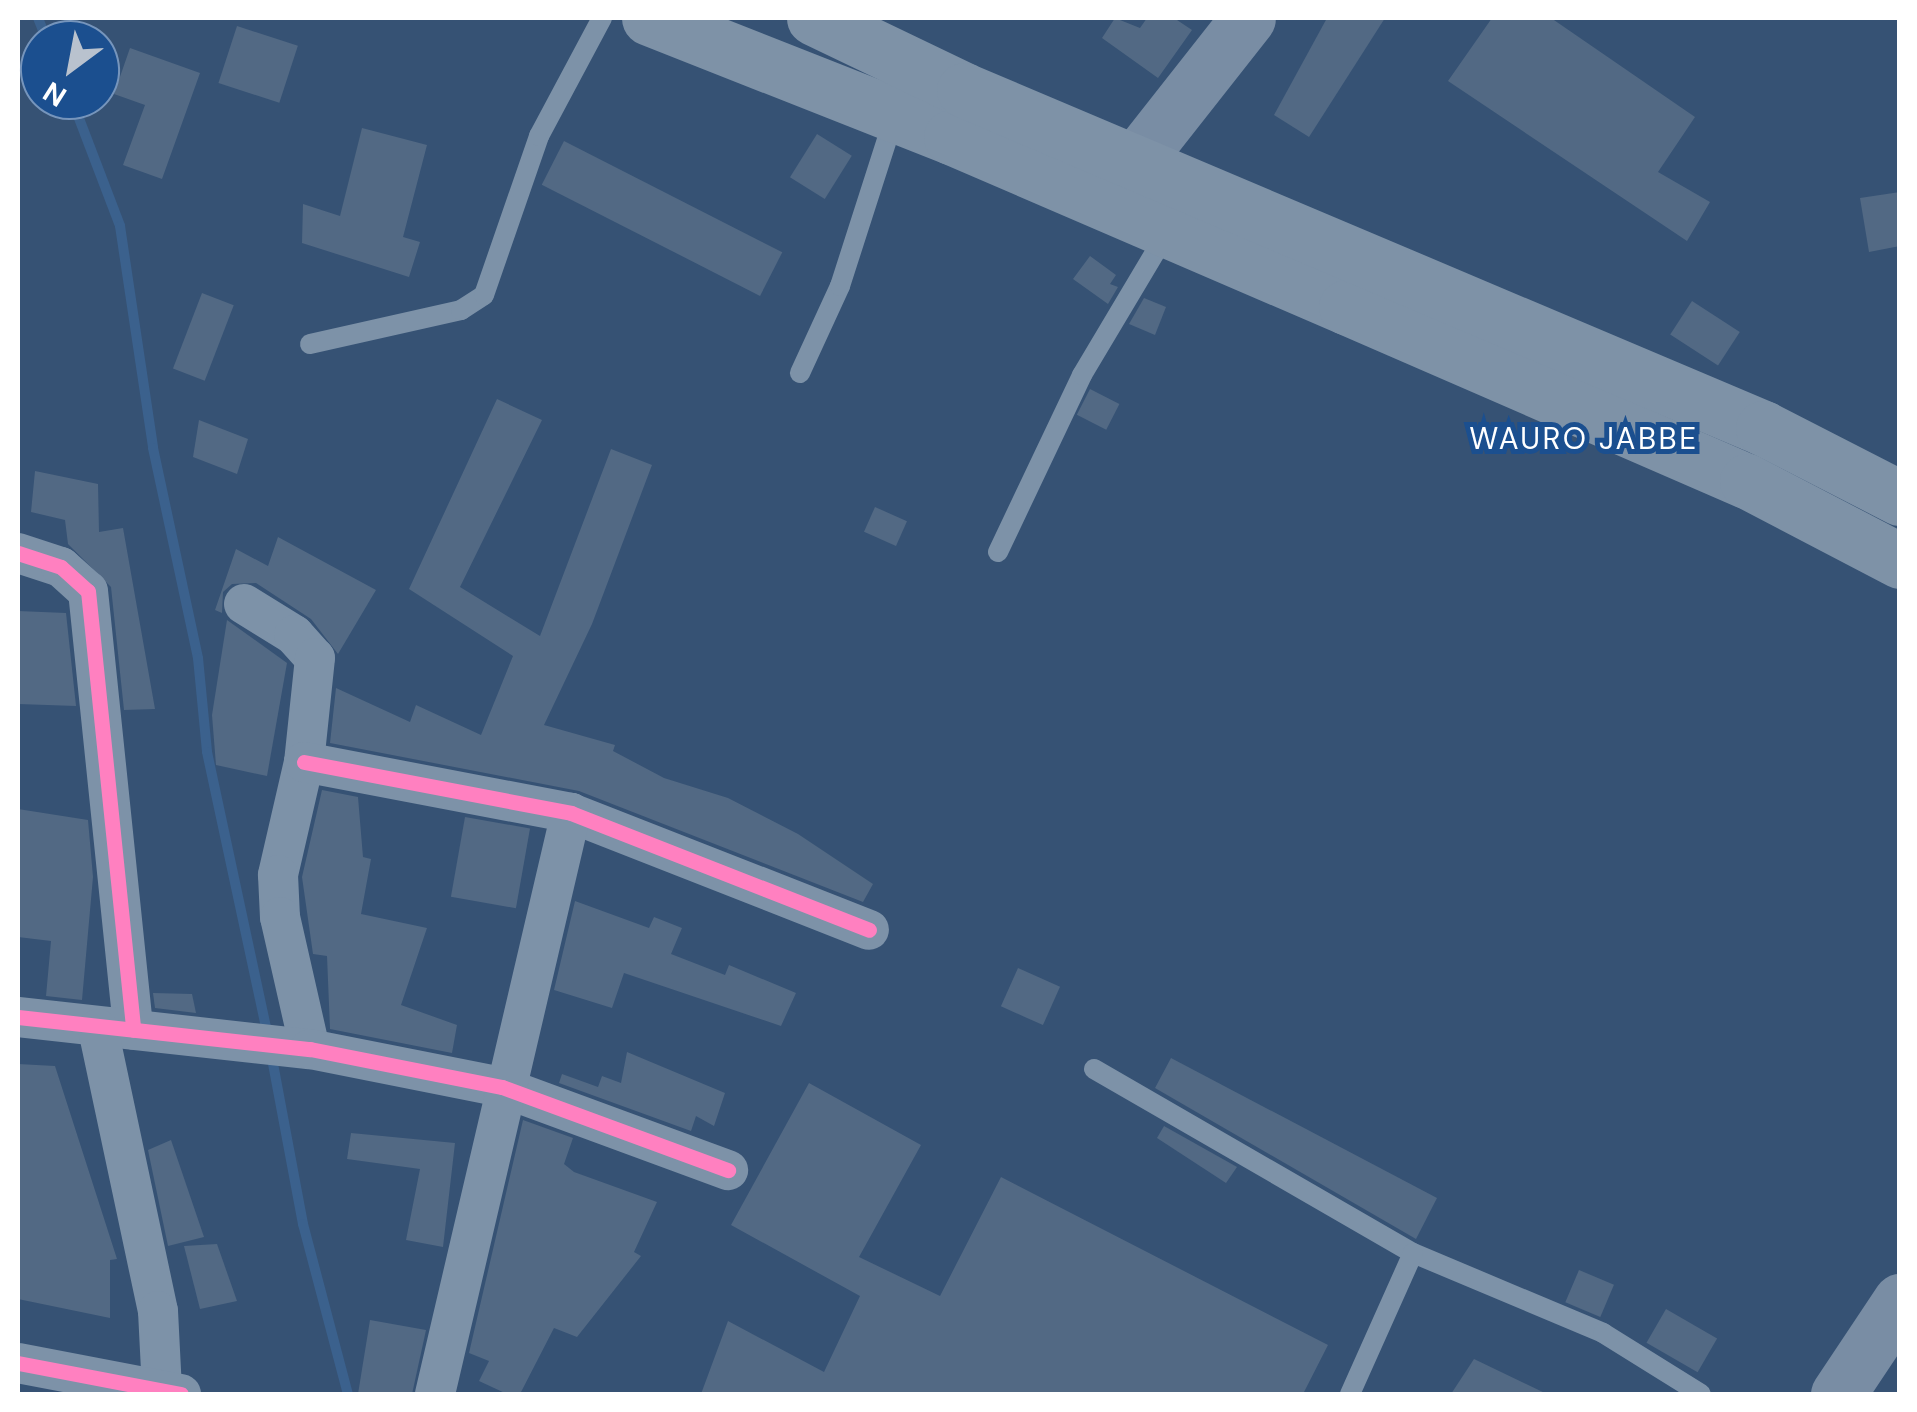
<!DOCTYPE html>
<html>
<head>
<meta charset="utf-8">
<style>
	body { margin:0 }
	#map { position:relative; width:1917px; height:1412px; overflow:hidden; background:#365274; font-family:"DM Sans",sans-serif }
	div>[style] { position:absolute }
	.stream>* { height:10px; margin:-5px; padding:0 5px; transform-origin:5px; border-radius:5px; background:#3b618d }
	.building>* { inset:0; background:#526984; transform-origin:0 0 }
	.lane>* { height:20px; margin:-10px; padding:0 10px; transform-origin:10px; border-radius:10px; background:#7d92a8 }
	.street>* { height:40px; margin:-20px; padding:0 20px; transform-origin:20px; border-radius:20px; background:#7d92a8 }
	.secondary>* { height:55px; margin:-27.5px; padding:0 27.5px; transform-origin:27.5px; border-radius:27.5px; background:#798da4 }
	.highway>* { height:55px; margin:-27.5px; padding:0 27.5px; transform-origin:27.5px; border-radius:27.5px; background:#7e92a7 }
	.cycleway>* { height:15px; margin:-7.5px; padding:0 7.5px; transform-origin:7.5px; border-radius:7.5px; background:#ff80c0 }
	span { translate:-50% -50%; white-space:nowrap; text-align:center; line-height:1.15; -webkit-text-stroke:10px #1b4f8f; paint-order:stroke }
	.quarter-label { font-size:30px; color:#fff; letter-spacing:2.5px }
	.frame { position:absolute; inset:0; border:20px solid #fff; pointer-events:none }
	.north { position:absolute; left:20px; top:20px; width:100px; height:100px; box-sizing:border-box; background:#1b4f8f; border:2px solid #7695bc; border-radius:50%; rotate:212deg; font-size:28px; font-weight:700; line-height:40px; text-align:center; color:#fff }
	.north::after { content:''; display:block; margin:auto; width:35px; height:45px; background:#b9c2ce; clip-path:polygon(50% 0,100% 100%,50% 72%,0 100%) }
</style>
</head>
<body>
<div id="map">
	<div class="stream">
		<div style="left:38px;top:18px;width:24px;rotate:68deg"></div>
		<div style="left:72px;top:100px;width:135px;rotate:69.1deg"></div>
		<div style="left:120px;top:226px;width:224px;rotate:81.5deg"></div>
		<div style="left:153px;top:448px;width:215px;rotate:77.9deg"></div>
		<div style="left:198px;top:658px;width:94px;rotate:84.5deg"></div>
		<div style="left:207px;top:752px;width:290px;rotate:77.9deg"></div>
		<div style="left:271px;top:1053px;width:174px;rotate:79.4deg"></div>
		<div style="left:303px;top:1224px;width:176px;rotate:75.2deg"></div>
	</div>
	<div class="building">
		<div style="clip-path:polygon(1115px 18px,1140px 28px,1147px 18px,1174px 18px,1192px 30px,1158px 78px,1102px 38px)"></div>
		<div style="clip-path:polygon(1327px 18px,1385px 18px,1309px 137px,1274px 115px)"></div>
		<div style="clip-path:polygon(1492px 18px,1551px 18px,1695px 117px,1658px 172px,1710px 202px,1687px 241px,1448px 81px)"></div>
		<div style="left:237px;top:26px;width:64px;height:60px;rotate:18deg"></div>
		<div style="clip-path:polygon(130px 48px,200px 73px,162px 179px,123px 165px,145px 105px,114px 94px)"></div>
		<div style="clip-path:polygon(362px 128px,427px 145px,403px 237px,420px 242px,409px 277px,302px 243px,303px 204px,340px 216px)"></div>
		<div style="left:817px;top:134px;width:41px;height:51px;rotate:32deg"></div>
		<div style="left:564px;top:141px;width:245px;height:49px;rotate:27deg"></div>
		<div style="clip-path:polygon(1900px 192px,1900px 246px,1869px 252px,1860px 198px)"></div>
		<div style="clip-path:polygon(1090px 256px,1116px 275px,1110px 284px,1118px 287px,1108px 304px,1073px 279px)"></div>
		<div style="left:202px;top:293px;width:34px;height:81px;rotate:21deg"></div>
		<div style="clip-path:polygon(1144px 298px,1166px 307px,1155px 335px,1129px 324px)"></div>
		<div style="left:1692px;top:301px;width:57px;height:40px;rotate:33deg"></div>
		<div style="left:1090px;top:389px;width:33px;height:29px;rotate:27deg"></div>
		<div style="clip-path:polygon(497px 399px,542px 420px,460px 587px,540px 636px,611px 449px,652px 465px,592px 624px,544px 725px,615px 745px,613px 751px,664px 778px,728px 798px,798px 834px,873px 884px,863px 902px,579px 791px,330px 743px,336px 688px,410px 722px,416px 705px,481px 735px,513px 656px,409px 589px)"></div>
		<div style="clip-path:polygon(199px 420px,248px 439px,237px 474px,193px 457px)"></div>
		<div style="clip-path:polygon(35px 471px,98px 484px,99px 532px,123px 528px,155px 709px,124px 710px,111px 587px,68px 544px,65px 520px,31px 512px)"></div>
		<div style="left:875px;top:507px;width:35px;height:27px;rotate:24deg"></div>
		<div style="clip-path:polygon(278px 537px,376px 590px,338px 654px,311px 619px,256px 583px,232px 584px,223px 592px,222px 613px,215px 610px,236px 549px,268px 566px)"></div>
		<div style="clip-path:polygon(18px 611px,66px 613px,76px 706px,18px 704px)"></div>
		<div style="clip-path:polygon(227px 620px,287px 663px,267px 776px,216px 765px,212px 715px)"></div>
		<div style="clip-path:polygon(322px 790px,358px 797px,363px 857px,371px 859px,361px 914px,427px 928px,401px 1005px,457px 1025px,452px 1053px,330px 1029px,327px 956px,313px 954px,302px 877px)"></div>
		<div style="clip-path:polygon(18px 809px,88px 820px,93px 877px,82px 1000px,46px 996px,51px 941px,18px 937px)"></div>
		<div style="left:465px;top:817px;width:66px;height:81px;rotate:10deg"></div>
		<div style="clip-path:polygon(575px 901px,649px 928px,654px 917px,682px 928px,671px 954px,725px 975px,729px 965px,796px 993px,781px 1026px,624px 973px,612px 1008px,554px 990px)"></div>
		<div style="left:1018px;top:968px;width:46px;height:42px;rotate:24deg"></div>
		<div style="clip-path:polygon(153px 993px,192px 994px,196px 1013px,155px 1008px)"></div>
		<div style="clip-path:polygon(627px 1052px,725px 1093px,714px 1126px,696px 1116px,691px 1131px,559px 1083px,562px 1074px,598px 1087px,602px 1076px,621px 1083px)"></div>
		<div style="clip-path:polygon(1171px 1058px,1437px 1198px,1416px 1239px,1155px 1088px)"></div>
		<div style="clip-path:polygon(18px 1064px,55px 1066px,117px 1259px,110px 1260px,110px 1318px,18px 1299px)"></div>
		<div style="clip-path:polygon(809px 1083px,921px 1145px,859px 1257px,940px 1296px,1001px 1177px,1328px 1345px,1303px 1394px,701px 1394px,728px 1321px,824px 1372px,860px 1296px,731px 1225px)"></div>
		<div style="clip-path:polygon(523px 1120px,573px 1138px,564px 1164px,574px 1172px,657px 1202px,634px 1252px,641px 1256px,577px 1337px,554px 1328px,520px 1394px,507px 1394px,479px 1381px,489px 1361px,469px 1353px)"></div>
		<div style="clip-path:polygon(1164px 1126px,1237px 1167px,1226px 1183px,1157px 1138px)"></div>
		<div style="clip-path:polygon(351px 1133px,455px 1143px,443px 1247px,406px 1240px,420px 1169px,347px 1159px)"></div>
		<div style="clip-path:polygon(171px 1140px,204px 1237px,168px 1246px,148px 1150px)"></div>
		<div style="clip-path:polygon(217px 1244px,237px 1301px,200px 1309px,184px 1246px)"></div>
		<div style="left:1579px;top:1270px;width:38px;height:35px;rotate:23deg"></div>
		<div style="left:1666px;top:1309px;width:59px;height:39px;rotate:30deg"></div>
		<div style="clip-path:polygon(370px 1320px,426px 1330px,412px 1394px,358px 1394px)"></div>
		<div style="clip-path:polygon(1474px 1359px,1547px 1394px,1451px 1394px)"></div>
	</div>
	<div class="lane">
		<div style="left:310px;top:344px;width:155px;rotate:-12.7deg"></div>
		<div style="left:461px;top:310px;width:27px;rotate:-33deg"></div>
		<div style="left:484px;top:295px;width:168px;rotate:-70.9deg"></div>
		<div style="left:539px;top:136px;width:134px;rotate:-61.9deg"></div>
		<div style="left:800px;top:373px;width:96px;rotate:-65.3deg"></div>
		<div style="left:840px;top:286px;width:176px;rotate:-72.2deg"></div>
		<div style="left:998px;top:552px;width:196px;rotate:-64.6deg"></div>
		<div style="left:1082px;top:375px;width:164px;rotate:-59.2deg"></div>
		<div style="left:1094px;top:1069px;width:368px;rotate:30deg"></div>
		<div style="left:1413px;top:1253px;width:206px;rotate:22.8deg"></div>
		<div style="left:1603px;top:1333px;width:115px;rotate:31.9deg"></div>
		<div style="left:1350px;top:1394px;width:154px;rotate:-65.9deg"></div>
	</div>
	<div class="street">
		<div style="left:18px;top:553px;width:45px;rotate:18deg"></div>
		<div style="left:61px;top:567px;width:36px;rotate:42deg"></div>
		<div style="left:88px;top:591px;width:441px;rotate:84.1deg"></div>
		<div style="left:244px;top:604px;width:59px;rotate:31.8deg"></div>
		<div style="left:294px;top:635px;width:31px;rotate:48deg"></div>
		<div style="left:315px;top:658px;width:105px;rotate:96deg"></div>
		<div style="left:304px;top:762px;width:116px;rotate:103deg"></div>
		<div style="left:278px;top:875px;width:42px;rotate:87.3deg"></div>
		<div style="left:280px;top:917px;width:135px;rotate:77.2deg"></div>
		<div style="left:304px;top:762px;width:272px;rotate:10.8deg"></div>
		<div style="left:571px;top:813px;width:320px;rotate:21.4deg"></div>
		<div style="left:18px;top:1017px;width:294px;rotate:6.3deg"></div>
		<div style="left:310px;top:1049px;width:196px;rotate:11.2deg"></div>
		<div style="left:502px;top:1087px;width:241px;rotate:20.2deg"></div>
		<div style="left:98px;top:1029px;width:288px;rotate:78deg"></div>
		<div style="left:158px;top:1311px;width:78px;rotate:87.1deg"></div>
		<div style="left:18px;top:1363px;width:166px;rotate:10.8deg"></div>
		<div style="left:435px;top:1394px;width:597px;rotate:-76.83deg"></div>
	</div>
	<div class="secondary">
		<div style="left:1105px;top:200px;width:231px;rotate:-51.8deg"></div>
		<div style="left:1838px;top:1394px;width:112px;rotate:-56.3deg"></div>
	</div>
	<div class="highway">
		<div style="left:649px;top:18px;width:325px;rotate:21.5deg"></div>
		<div style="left:951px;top:137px;width:430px;rotate:23.3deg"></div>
		<div style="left:1346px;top:307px;width:437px;rotate:23.5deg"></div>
		<div style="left:1747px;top:481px;width:173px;rotate:27.6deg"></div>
		<div style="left:814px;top:18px;width:166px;rotate:25.6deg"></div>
		<div style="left:964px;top:90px;width:868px;rotate:22.93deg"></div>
		<div style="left:1763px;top:428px;width:154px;rotate:27.1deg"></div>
	</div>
	<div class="cycleway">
		<div style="left:18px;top:553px;width:45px;rotate:18deg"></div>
		<div style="left:61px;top:567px;width:36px;rotate:42deg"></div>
		<div style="left:88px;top:591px;width:441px;rotate:84.1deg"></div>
		<div style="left:304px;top:762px;width:272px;rotate:10.8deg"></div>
		<div style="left:571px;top:813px;width:320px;rotate:21.4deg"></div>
		<div style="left:18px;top:1017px;width:294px;rotate:6.3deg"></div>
		<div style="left:310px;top:1049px;width:196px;rotate:11.2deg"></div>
		<div style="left:502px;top:1087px;width:241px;rotate:20.2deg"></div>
		<div style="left:18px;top:1363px;width:166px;rotate:10.8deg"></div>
	</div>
	<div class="quarter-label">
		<span style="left:1584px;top:439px">WAURO JABBE</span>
	</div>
	<div class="frame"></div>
	<div class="north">N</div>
</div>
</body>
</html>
